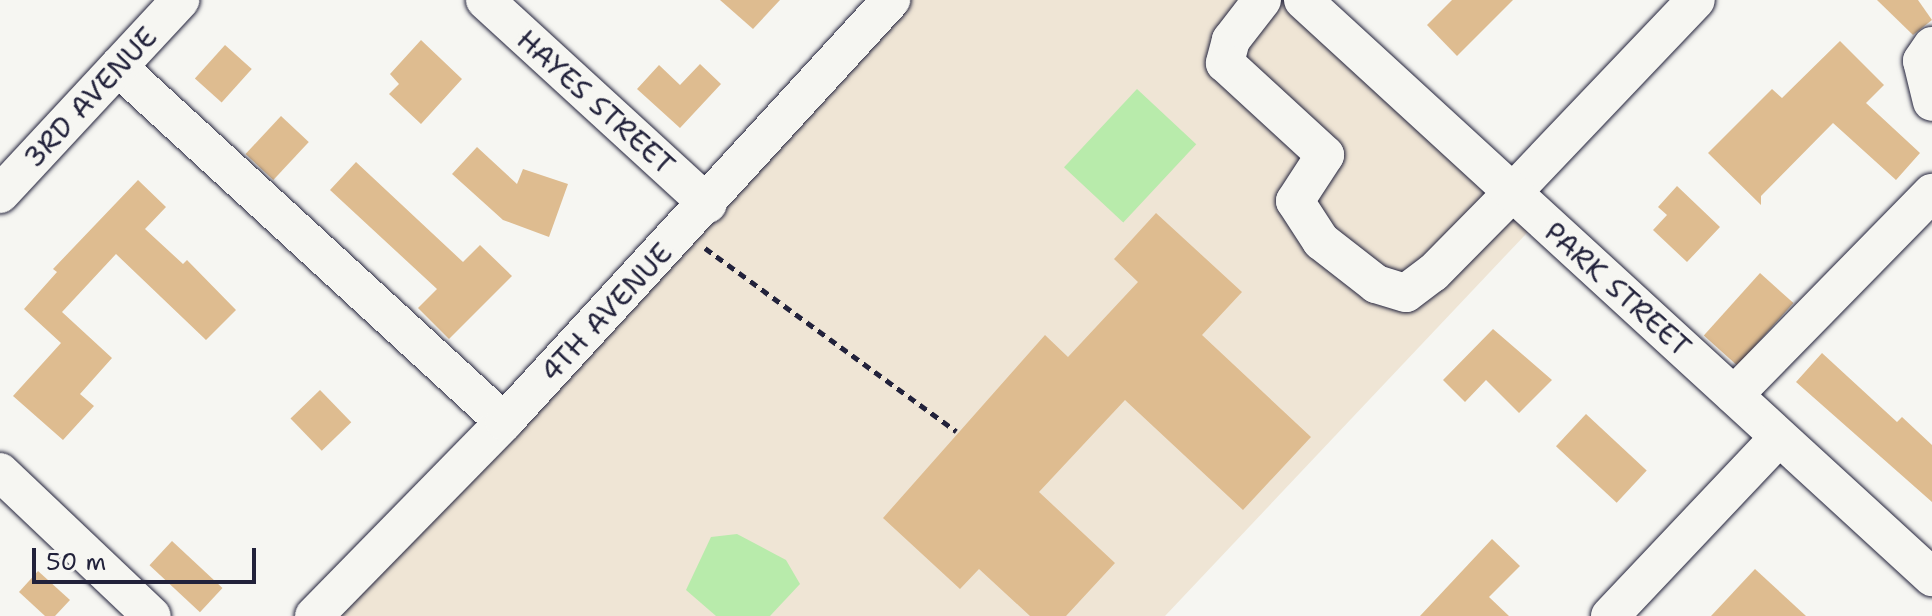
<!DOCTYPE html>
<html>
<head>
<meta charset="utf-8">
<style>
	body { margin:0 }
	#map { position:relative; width:1932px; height:616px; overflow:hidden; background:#f6f6f2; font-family:"Shantell Sans",sans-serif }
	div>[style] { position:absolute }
	.built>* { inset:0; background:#efe5d5 }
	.green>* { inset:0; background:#b8ebab; transform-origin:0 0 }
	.building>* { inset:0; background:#debc90; transform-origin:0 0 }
	.path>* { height:5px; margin-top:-2.5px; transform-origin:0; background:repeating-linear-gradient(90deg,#22223b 0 8px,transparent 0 14px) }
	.roads { filter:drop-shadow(0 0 2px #22223b) drop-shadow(0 0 2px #22223b) }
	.minor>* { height:38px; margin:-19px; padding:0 19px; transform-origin:19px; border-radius:19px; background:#f6f6f2 }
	span { translate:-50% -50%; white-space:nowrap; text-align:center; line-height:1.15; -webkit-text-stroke:8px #f6f6f2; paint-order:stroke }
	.street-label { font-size:28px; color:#22223b }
	.scale { position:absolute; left:32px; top:548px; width:224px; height:36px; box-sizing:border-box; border:4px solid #22223b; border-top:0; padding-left:10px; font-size:24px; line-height:28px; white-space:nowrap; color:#22223b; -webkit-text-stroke:6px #f6f6f2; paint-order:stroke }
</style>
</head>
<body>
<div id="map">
	<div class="built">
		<div style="clip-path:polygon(891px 0,1303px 0,1541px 218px,1165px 616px,312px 616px)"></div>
	</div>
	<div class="green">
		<div style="left:1137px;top:89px;width:81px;height:107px;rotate:43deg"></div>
		<div style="clip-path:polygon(737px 534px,786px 560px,800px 584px,770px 616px,716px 616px,686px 590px,711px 537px)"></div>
	</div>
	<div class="building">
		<div style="clip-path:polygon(720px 0,780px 0,753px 29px)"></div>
		<div style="clip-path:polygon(1452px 0,1513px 0,1457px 56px,1427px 25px)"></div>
		<div style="clip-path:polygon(1877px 0,1918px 0,1932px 20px,1913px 35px)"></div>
		<div style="clip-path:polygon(421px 40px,462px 79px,421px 124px,389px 94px,399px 84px,390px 74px)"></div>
		<div style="clip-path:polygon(1840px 41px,1884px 85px,1866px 103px,1920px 153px,1896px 180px,1833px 123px,1761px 196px,1761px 205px,1708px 153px,1772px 89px,1782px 98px)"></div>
		<div style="left:225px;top:45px;width:36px;height:45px;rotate:42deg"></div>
		<div style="clip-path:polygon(700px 64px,721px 84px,680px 128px,637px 89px,659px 65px,680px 85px)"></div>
		<div style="left:281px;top:116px;width:38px;height:52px;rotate:43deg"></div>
		<div style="clip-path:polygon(477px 147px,517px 184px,523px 169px,568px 184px,549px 237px,503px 220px,452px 174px)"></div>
		<div style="clip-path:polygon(356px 162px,463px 262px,480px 245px,512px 276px,449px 339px,418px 308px,437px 289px,330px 190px)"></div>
		<div style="clip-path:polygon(138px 180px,166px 207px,145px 229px,183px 264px,187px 260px,236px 310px,206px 340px,116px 254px,62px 312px,112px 358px,80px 394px,94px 406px,63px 440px,13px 396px,61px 343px,24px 309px,57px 272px,53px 269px)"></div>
		<div style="clip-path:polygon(1677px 186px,1720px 227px,1687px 262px,1653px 230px,1667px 215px,1658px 207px)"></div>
		<div style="clip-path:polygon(1156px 213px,1242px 292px,1202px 335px,1311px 437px,1243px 510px,1125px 400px,1039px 492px,1115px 563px,1066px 616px,1030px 616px,979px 569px,960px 589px,883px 518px,1045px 335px,1068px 357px,1138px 282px,1114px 259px)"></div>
		<div style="left:1760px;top:273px;width:45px;height:84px;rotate:42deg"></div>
		<div style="clip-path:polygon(1493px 329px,1552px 380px,1519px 413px,1486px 380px,1465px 402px,1443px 380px)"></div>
		<div style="clip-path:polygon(1822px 353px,1897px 422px,1902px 417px,1932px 445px,1932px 502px,1796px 382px)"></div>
		<div style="left:320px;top:390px;width:45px;height:41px;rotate:46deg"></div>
		<div style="left:1586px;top:414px;width:83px;height:44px;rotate:43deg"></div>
		<div style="clip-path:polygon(1492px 539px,1520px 566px,1489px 597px,1509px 616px,1420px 616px)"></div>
		<div style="left:172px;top:541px;width:69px;height:33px;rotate:43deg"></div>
		<div style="clip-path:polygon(1755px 569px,1806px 616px,1711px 616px)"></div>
		<div style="clip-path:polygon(38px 571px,70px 600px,55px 616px,45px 616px,19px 592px)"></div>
	</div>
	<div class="path">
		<div style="left:705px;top:248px;width:311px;rotate:36.1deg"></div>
	</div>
	<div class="roads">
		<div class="minor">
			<div style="left:485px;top:0;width:302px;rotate:42.5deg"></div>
			<div style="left:1262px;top:0;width:51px;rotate:127.8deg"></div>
			<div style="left:1231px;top:40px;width:24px;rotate:105deg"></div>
			<div style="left:1225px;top:63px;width:136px;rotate:42.6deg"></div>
			<div style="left:1325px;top:155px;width:55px;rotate:123.1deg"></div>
			<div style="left:1295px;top:201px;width:48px;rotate:57deg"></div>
			<div style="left:1321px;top:241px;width:70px;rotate:38deg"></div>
			<div style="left:1376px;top:284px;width:31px;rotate:17deg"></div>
			<div style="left:1406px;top:293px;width:34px;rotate:-37deg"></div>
			<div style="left:1433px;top:273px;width:114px;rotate:-45.4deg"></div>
			<div style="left:1513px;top:192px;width:265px;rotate:-46.4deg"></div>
			<div style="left:1303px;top:0;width:854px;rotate:42.53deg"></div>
			<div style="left:1932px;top:46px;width:18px;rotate:124deg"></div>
			<div style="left:1922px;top:61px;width:42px;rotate:76.3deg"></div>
			<div style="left:118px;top:67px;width:524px;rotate:42.6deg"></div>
			<div style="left:0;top:194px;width:265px;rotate:-47.1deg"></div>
			<div style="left:1734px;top:395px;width:283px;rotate:-45.6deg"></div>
			<div style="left:0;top:472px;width:209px;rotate:43.5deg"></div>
			<div style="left:314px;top:616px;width:272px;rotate:-45.6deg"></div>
			<div style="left:504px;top:422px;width:573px;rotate:-47.48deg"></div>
			<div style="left:1610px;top:616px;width:246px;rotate:-46.6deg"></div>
		</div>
	</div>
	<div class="street-label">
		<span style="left:90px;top:97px;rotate:-47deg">3RD AVENUE</span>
		<span style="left:596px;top:102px;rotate:42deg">HAYES STREET</span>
		<span style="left:1618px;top:289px;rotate:42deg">PARK STREET</span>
		<span style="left:606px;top:312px;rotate:-47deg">4TH AVENUE</span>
	</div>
	<div class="scale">50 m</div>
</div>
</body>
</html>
